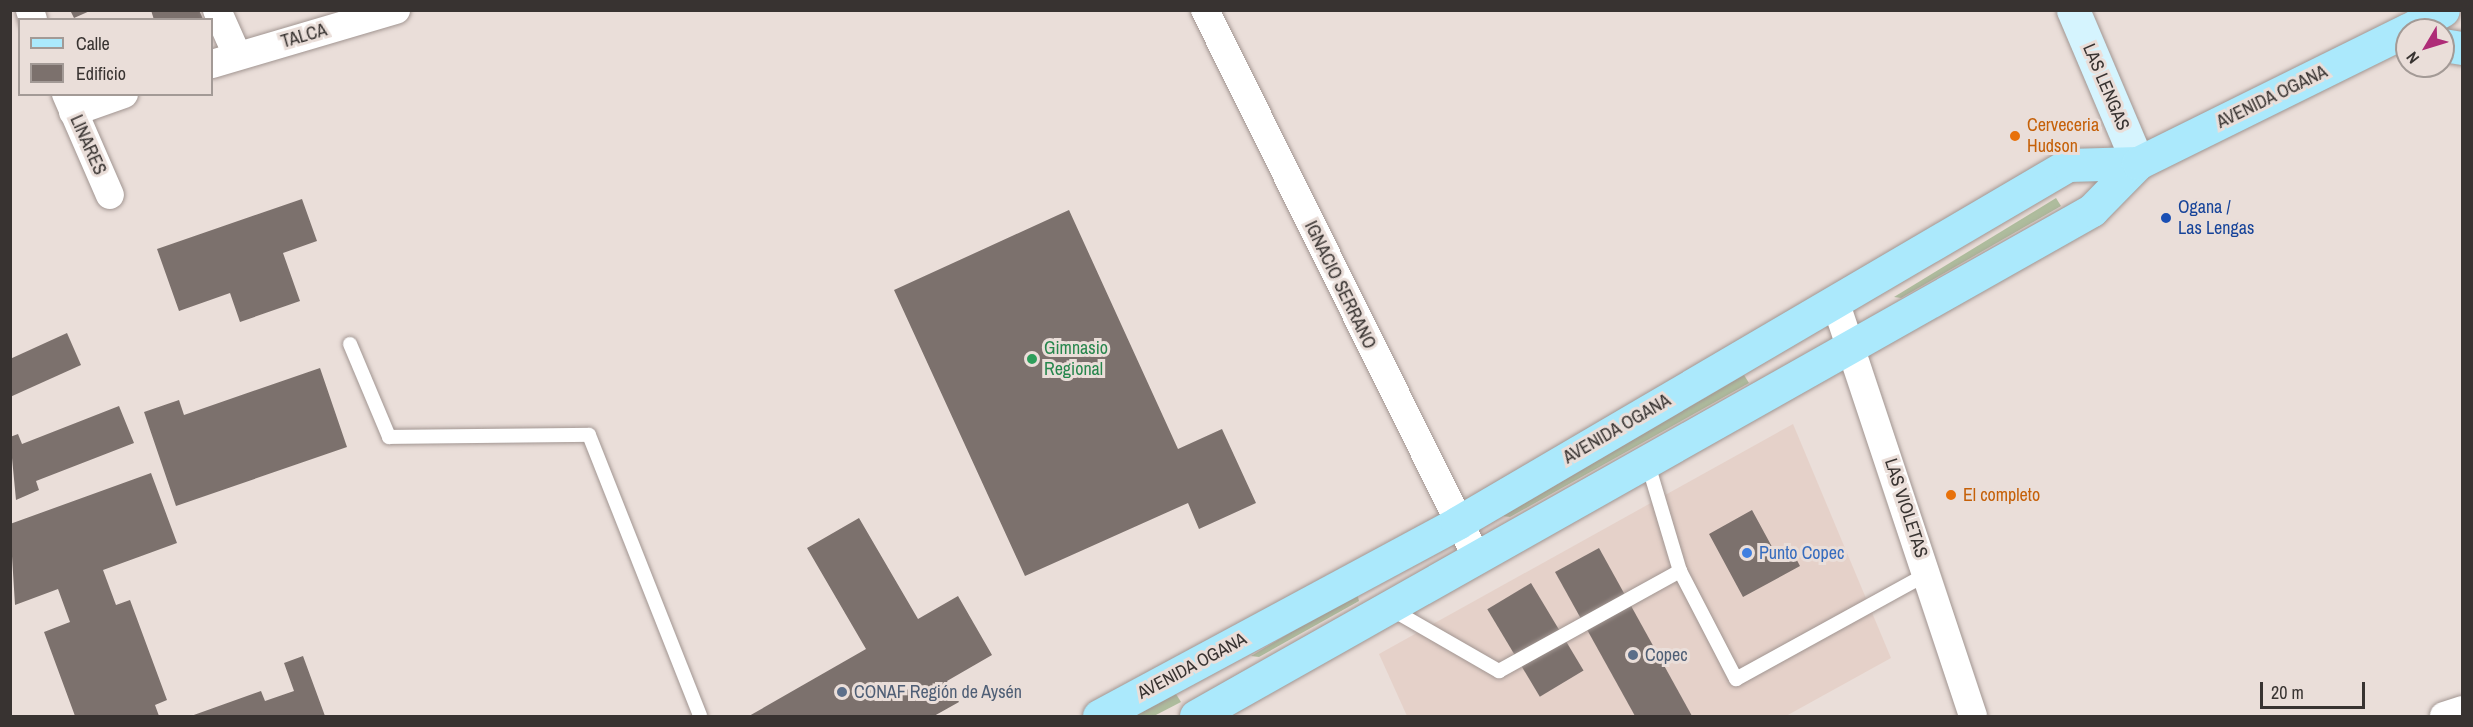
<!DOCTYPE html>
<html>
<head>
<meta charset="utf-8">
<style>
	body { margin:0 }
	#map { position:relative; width:2473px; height:727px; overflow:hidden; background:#eaded9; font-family:"Archivo Narrow",sans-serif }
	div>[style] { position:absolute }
	.built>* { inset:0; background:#e5d1c9 }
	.green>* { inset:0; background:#aebc9d }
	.building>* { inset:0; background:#7c716d; transform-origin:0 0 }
	.roads { filter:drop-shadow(0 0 2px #a19591) drop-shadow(0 0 2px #a19591) }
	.lane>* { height:14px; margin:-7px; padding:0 7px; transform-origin:7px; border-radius:7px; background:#fff }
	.street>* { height:28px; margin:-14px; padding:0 14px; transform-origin:14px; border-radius:14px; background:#fff }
	.secondary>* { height:33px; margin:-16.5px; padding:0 16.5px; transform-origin:16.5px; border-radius:16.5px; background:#d5f4fe }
	.primary>* { height:33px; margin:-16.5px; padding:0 16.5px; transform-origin:16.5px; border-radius:16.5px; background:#abe9fc }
	.dots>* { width:16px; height:16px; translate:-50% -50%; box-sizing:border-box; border:3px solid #eaded9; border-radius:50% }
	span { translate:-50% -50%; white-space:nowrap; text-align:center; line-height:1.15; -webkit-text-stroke:6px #eaded9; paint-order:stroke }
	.street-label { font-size:18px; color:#383331 }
	.food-label { font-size:18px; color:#c56008 }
	.left { translate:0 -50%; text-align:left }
	.transit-label { font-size:18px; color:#164399 }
	.leisure-label { font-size:18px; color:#27864d }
	.shop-label { font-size:18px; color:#366cbe }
	.service-label { font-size:18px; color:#4e5e75 }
	.frame { position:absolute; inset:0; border:12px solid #383331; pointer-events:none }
	.legend { position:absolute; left:18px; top:18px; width:195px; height:78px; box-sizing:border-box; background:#eaded9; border:2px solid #a39a96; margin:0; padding:8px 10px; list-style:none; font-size:18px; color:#383331 }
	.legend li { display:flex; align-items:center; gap:12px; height:30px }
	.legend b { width:30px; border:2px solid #a39a96 }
	.north { position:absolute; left:2395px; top:18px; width:60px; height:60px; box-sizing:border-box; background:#eaded9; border:2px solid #a39a96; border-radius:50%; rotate:232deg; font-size:16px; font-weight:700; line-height:24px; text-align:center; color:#383331 }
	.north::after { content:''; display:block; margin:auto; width:21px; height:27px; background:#ae2c77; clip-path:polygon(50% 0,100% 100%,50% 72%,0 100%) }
	.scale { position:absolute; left:2260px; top:682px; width:105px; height:27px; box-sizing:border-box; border:3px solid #383331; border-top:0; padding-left:8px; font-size:18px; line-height:21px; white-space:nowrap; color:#383331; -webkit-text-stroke:4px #eaded9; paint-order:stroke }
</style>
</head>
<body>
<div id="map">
	<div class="built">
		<div style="clip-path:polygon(1793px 424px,1891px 658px,1786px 716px,1407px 716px,1379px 654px)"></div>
	</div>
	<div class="green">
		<div style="clip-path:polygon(2056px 198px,2061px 206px,1901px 298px,1894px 297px)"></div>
		<div style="clip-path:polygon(1744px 375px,1749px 383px,1510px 517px,1503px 516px)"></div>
		<div style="clip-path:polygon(1357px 593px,1359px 601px,1259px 657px,1251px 656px)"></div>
		<div style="clip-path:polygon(1176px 694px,1181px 702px,1154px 716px,1135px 716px)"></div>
	</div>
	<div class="building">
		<div style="clip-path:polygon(70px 10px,92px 10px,74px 18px)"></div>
		<div style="clip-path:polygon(151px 10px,199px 10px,203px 19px,154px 20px)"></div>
		<div style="clip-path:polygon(302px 199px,317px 241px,283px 253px,300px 301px,240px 322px,230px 293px,179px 311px,157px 249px)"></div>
		<div style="clip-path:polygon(1069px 210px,1178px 449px,1222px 429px,1256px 503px,1199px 529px,1188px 503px,1025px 576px,894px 290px)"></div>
		<div style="clip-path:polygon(67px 333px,81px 365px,10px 397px,10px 359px)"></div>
		<div style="clip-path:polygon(320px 368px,347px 447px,176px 506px,144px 412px,179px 400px,184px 415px)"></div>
		<div style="clip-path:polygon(119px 406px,134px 443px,36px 481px,39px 490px,16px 500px,10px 437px,18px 434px,22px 444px)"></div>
		<div style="clip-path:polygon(151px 473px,177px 543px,103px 570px,116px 605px,130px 600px,167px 700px,155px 705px,159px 716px,75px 716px,44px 632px,70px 622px,58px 589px,15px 605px,10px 524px)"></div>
		<div style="clip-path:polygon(1752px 510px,1777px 556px,1791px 549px,1800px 566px,1743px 597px,1709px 534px)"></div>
		<div style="clip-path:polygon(859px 518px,918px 619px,958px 596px,992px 655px,947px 681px,959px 702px,934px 716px,749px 716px,866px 649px,807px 548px)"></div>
		<div style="clip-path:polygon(1599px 548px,1692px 716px,1635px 716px,1555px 572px)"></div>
		<div style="left:1531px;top:583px;width:102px;height:51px;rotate:59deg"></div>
		<div style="clip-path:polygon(303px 656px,325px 716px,191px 716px,261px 691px,265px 701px,294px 691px,284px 663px)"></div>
	</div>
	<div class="roads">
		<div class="lane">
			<div style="left:350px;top:344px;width:101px;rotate:67.2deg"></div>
			<div style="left:389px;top:437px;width:200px;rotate:-0.6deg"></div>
			<div style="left:589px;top:435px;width:302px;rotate:68.4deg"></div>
			<div style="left:1680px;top:571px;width:122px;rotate:62.6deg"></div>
			<div style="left:1736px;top:679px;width:218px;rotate:-28.8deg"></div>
			<div style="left:1391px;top:609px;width:125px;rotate:29.9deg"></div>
			<div style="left:1499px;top:671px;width:207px;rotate:-28.9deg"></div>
			<div style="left:1680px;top:571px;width:112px;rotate:-106.7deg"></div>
		</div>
		<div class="street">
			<div style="left:30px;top:10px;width:10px;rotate:73deg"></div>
			<div style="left:217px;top:10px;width:49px;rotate:66deg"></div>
			<div style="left:1205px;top:10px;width:612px;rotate:63.6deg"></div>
			<div style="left:212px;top:64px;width:192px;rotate:-16.4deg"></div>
			<div style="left:66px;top:94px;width:110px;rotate:66.5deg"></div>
			<div style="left:73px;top:112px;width:54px;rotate:-19.4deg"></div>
			<div style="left:1835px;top:301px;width:437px;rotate:71.6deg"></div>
			<div style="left:2444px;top:716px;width:19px;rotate:-18deg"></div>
		</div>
		<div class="secondary">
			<div style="left:2073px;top:10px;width:166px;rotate:67deg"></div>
		</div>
		<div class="primary">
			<div style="left:2408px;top:30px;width:40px;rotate:-29.7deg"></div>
			<div style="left:2443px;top:45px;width:19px;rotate:9deg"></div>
			<div style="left:1099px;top:716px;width:407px;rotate:-28.3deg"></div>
			<div style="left:1457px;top:523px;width:708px;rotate:-30.37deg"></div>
			<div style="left:2068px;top:165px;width:70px;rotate:-1.6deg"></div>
			<div style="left:1196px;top:716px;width:1029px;rotate:-29.45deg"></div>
			<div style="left:2092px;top:210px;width:66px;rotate:-45.6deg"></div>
			<div style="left:2138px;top:163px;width:300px;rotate:-26.3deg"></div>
		</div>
	</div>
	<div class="dots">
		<div style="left:2015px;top:136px;background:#e8710a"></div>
		<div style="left:2166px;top:218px;background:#1a4fb4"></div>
		<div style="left:1032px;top:359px;background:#2e9e5b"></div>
		<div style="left:1951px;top:495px;background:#e8710a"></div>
		<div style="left:1747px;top:553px;background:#3f7fe0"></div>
		<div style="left:1633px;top:655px;background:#5c6f8a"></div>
		<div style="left:842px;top:692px;background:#5c6f8a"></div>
	</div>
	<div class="street-label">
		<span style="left:304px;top:36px;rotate:-16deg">TALCA</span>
		<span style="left:2106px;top:87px;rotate:67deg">LAS LENGAS</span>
		<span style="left:2272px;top:97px;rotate:-26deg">AVENIDA OGANA</span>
		<span style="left:88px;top:145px;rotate:66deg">LINARES</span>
		<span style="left:1340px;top:285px;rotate:64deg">IGNACIO SERRANO</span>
		<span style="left:1617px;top:429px;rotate:-30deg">AVENIDA OGANA</span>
		<span style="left:1906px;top:508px;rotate:72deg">LAS VIOLETAS</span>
		<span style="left:1192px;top:666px;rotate:-28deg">AVENIDA OGANA</span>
	</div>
	<div class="food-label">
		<span class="left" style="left:2027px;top:136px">Cerveceria<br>Hudson</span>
		<span class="left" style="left:1963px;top:495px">El completo</span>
	</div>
	<div class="transit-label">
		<span class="left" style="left:2178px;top:218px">Ogana /<br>Las Lengas</span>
	</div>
	<div class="leisure-label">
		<span class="left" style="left:1044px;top:359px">Gimnasio<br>Regional</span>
	</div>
	<div class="shop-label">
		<span class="left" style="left:1759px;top:553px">Punto Copec</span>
	</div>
	<div class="service-label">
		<span class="left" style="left:1645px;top:655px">Copec</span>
		<span class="left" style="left:854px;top:692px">CONAF Región de Aysén</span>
	</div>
	<div class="frame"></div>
	<ul class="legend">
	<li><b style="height:8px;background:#abe9fc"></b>Calle</li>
	<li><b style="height:16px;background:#7c716d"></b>Edificio</li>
	</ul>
	<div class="north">N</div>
	<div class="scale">20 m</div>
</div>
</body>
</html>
